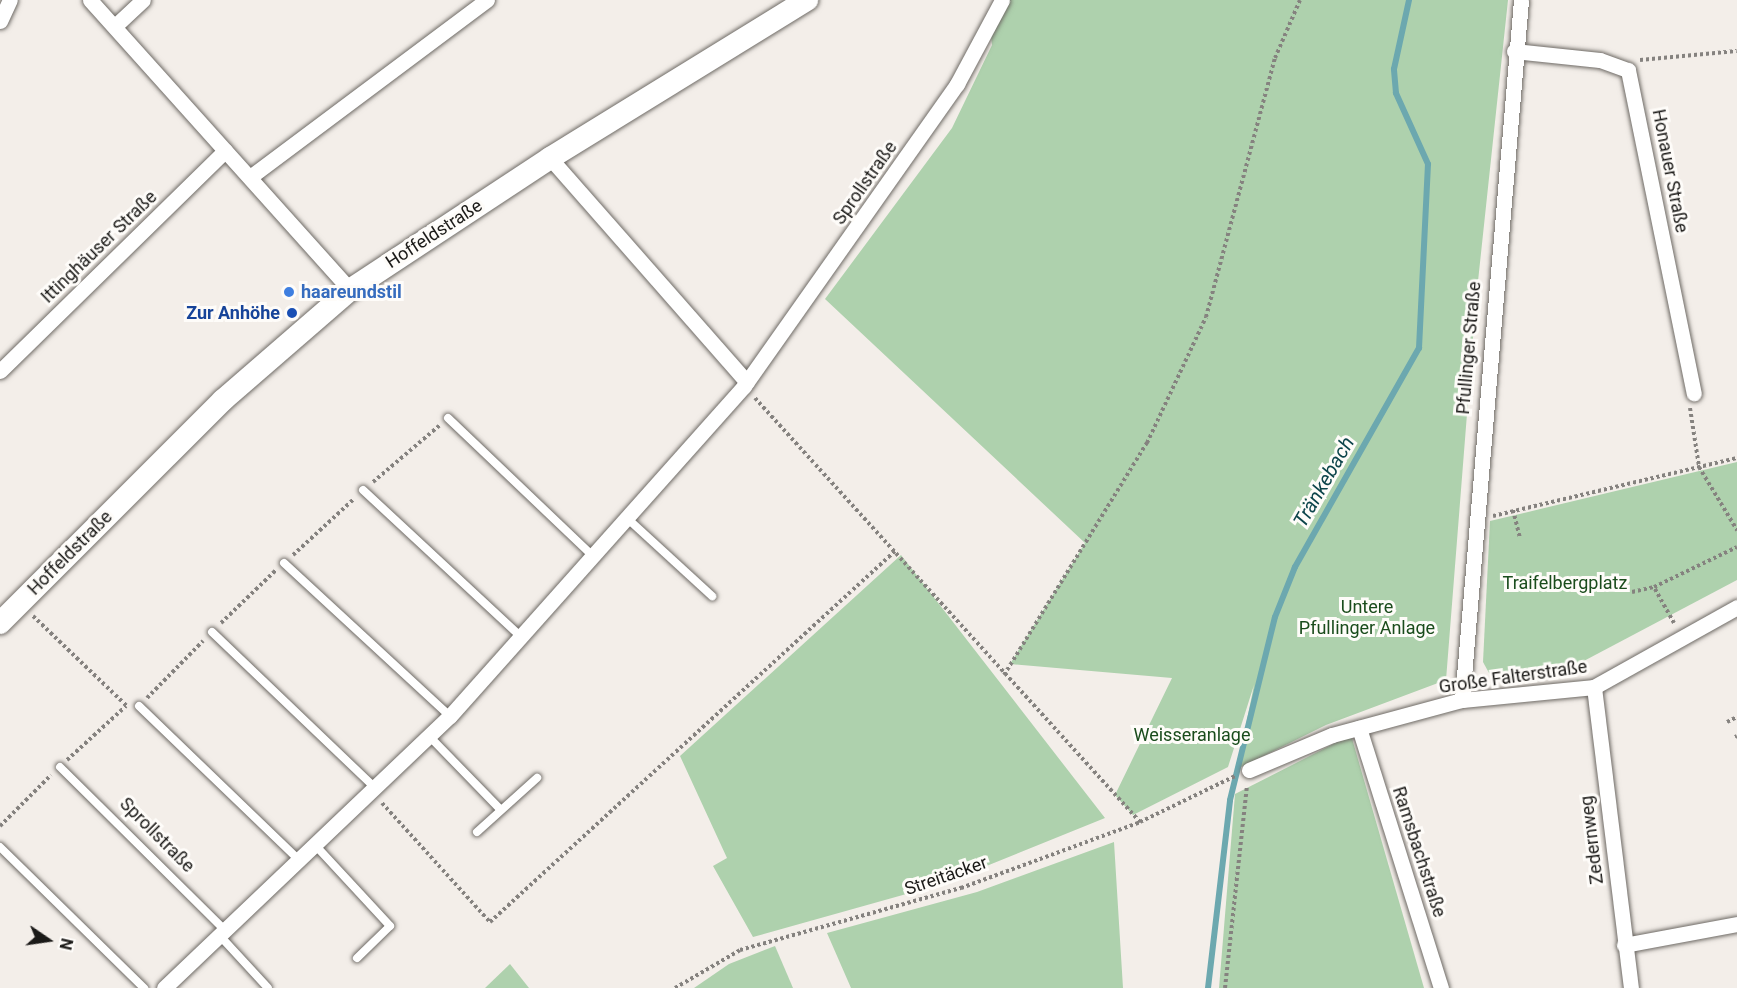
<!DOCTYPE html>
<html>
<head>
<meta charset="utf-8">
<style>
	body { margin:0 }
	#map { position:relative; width:1737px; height:988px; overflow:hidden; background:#f3eee9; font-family:Roboto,sans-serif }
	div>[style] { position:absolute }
	.green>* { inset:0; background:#aed1ad }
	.stream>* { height:6px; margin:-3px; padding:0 3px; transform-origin:3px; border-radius:3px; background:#6ca8af }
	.path>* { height:4px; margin-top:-2px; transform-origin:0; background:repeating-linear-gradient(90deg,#85827f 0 3px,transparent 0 6px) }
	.roads { filter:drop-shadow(0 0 2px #6e6a65) drop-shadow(0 0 2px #6e6a65) }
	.lane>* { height:8px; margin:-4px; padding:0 4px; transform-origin:4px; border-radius:4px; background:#fff }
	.street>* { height:15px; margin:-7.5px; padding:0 7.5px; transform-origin:7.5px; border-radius:7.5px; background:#fff }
	.secondary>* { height:22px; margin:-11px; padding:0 11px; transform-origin:11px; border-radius:11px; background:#fff }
	.dots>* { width:16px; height:16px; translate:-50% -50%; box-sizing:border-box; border:3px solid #fefcf9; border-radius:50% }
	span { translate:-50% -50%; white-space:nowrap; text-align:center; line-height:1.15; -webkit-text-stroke:6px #fefcf9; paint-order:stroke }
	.street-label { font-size:18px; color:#1b1a18 }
	.shop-label { font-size:18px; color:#366cbe; font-weight:700 }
	.left { translate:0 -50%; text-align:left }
	.transit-label { font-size:18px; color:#164399; font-weight:700 }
	.right { translate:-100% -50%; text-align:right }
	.park-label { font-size:18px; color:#1a4c1c }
	.water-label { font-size:20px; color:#0d454b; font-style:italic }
	.north { position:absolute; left:18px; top:910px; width:60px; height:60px; -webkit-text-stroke:4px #fefcf9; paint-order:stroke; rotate:103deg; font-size:16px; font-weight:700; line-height:24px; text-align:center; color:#1b1a18 }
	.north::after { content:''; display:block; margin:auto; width:21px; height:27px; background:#1b1a18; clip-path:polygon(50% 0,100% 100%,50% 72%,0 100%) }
</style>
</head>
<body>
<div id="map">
	<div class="green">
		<div style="clip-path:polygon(1002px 0,1508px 0,1476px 300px,1446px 680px,1326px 725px,1237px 769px,1254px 685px,1228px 767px,1133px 815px,1115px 795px,1172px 678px,1010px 664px,1085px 543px,825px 299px,952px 128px,992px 45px,990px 27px)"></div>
		<div style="clip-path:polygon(1737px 462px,1737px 580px,1563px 672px,1498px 679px,1489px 673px,1483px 662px,1490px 521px)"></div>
		<div style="clip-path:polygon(901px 555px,1105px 818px,942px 884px,753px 937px,713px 866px,727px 858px,680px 756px)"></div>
		<div style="clip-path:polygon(1351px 735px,1424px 988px,1219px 988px,1235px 794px)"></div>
		<div style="clip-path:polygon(1114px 842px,1123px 988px,851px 988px,827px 933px,977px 892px)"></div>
		<div style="clip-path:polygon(775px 946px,793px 988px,694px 988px,729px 964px)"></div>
		<div style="clip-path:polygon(510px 964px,529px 988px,485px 988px)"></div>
	</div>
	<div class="stream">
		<div style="left:1208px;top:988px;width:189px;rotate:-83.3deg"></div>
		<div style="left:1230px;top:800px;width:188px;rotate:-76.2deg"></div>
		<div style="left:1275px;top:617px;width:54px;rotate:-68.2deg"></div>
		<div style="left:1295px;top:567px;width:252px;rotate:-60.5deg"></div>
		<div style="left:1419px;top:348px;width:184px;rotate:-87.2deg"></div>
		<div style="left:1428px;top:164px;width:78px;rotate:-114.3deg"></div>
		<div style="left:1396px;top:93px;width:24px;rotate:-95deg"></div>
		<div style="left:1394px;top:69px;width:71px;rotate:-77.7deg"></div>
	</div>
	<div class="path">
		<div style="left:1640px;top:60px;width:97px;rotate:-5.3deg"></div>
		<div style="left:755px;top:398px;width:573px;rotate:47.76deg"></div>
		<div style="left:1690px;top:408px;width:60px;rotate:81.3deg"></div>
		<div style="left:1699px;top:467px;width:74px;rotate:58.9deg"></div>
		<div style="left:373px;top:482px;width:88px;rotate:-40.4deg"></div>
		<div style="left:1513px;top:510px;width:29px;rotate:76deg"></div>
		<div style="left:1493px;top:516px;width:251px;rotate:-13.4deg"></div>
		<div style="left:293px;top:555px;width:83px;rotate:-42.6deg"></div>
		<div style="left:1632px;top:592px;width:23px;rotate:-13deg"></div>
		<div style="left:33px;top:616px;width:130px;rotate:43.8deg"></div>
		<div style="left:221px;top:623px;width:76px;rotate:-43.9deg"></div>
		<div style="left:1674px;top:623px;width:41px;rotate:-119.1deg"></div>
		<div style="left:1654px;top:587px;width:92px;rotate:-25.7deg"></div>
		<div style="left:1004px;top:675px;width:273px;rotate:-58.4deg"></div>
		<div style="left:1147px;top:443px;width:139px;rotate:-64.9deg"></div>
		<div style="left:1206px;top:317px;width:268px;rotate:-75.1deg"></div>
		<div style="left:1275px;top:58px;width:63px;rotate:-66.7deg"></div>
		<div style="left:147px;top:698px;width:80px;rotate:-45.5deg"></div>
		<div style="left:1727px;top:722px;width:11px;rotate:-27deg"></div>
		<div style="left:1735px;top:737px;width:2px;rotate:-27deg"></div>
		<div style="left:67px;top:760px;width:80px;rotate:-42.5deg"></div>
		<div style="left:382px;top:803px;width:161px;rotate:47.8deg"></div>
		<div style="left:490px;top:922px;width:549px;rotate:-42.49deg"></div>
		<div style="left:0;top:826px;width:72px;rotate:-45deg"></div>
		<div style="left:675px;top:988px;width:75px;rotate:-30.3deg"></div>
		<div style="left:740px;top:950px;width:230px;rotate:-15.7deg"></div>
		<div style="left:961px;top:888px;width:191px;rotate:-20.2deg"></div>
		<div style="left:1140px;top:822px;width:106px;rotate:-25.8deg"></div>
		<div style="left:1225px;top:988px;width:203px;rotate:-83.8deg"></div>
	</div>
	<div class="roads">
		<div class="lane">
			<div style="left:448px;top:418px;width:202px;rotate:43.6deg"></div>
			<div style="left:363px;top:490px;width:216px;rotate:42.9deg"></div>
			<div style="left:629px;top:520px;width:113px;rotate:42.5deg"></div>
			<div style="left:284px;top:563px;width:226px;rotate:42.7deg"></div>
			<div style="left:212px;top:632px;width:226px;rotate:43.7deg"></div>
			<div style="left:139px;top:706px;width:223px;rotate:43.9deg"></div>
			<div style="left:429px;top:736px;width:103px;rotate:45.8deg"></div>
			<div style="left:60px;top:767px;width:233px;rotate:44.7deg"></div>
			<div style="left:477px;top:832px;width:81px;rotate:-42deg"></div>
			<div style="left:316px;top:846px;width:109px;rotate:47.2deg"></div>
			<div style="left:390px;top:926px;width:46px;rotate:135.9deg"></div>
			<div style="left:0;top:847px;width:202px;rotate:44.4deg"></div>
			<div style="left:221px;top:937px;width:69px;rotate:47.3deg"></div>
		</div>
		<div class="street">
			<div style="left:90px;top:0;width:389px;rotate:48.1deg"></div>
			<div style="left:0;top:21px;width:23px;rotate:-65deg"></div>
			<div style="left:115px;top:26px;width:38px;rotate:-43deg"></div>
			<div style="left:1514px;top:51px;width:86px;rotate:6deg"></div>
			<div style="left:1600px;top:60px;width:30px;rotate:20deg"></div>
			<div style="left:1628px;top:70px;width:330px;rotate:78.5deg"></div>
			<div style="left:550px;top:158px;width:298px;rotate:48.7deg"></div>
			<div style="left:250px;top:177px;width:296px;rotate:-36.8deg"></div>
			<div style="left:0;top:371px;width:315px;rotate:-44.4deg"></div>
			<div style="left:1594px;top:687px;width:303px;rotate:83deg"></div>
			<div style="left:1462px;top:700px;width:702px;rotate:-85.18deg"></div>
			<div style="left:1359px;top:728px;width:273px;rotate:72.5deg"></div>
			<div style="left:1249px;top:770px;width:90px;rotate:-22.9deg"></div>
			<div style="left:1332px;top:735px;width:135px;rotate:-15.1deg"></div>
			<div style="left:1462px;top:700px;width:133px;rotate:-5.6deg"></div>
			<div style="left:1594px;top:687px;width:164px;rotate:-29.2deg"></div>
			<div style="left:1624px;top:945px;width:115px;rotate:-10.5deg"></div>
			<div style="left:164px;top:988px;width:395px;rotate:-43.6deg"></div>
			<div style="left:450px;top:716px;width:442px;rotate:-48.3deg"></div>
			<div style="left:744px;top:386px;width:370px;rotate:-54.8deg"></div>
			<div style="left:957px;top:84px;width:95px;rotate:-61.8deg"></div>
		</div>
		<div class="secondary">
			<div style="left:0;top:623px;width:315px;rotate:-45deg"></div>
			<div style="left:223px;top:400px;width:168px;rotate:-40.9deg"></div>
			<div style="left:350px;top:290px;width:240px;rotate:-33.4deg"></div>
			<div style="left:550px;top:158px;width:302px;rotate:-31.6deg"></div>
		</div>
	</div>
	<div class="dots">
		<div style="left:289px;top:292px;background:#3f7fe0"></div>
		<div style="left:292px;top:313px;background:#1a4fb4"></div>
	</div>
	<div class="street-label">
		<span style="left:1670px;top:171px;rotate:79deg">Honauer Straße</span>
		<span style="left:865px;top:183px;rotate:-55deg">Sprollstraße</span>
		<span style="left:434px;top:234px;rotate:-33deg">Hoffeldstraße</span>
		<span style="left:99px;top:247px;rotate:-44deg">Ittinghäuser Straße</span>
		<span style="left:1469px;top:348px;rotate:-85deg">Pfullinger Straße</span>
		<span style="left:70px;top:553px;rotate:-45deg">Hoffeldstraße</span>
		<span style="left:1513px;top:677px;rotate:-8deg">Große Falterstraße</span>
		<span style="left:157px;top:835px;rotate:45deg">Sprollstraße</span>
		<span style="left:1592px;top:840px;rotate:-97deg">Zedernweg</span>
		<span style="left:1419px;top:852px;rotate:72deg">Ramsbachstraße</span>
		<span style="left:946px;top:876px;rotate:-19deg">Streitäcker</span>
	</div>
	<div class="shop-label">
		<span class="left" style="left:301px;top:292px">haareundstil</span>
	</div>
	<div class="transit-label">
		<span class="right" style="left:280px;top:313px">Zur Anhöhe</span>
	</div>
	<div class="park-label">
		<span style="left:1565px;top:583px">Traifelbergplatz</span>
		<span style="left:1367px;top:618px">Untere<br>Pfullinger Anlage</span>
		<span style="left:1192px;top:735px">Weisseranlage</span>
	</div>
	<div class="water-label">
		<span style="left:1324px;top:482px;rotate:-60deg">Tränkebach</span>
	</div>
	<div class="north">N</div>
</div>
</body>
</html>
